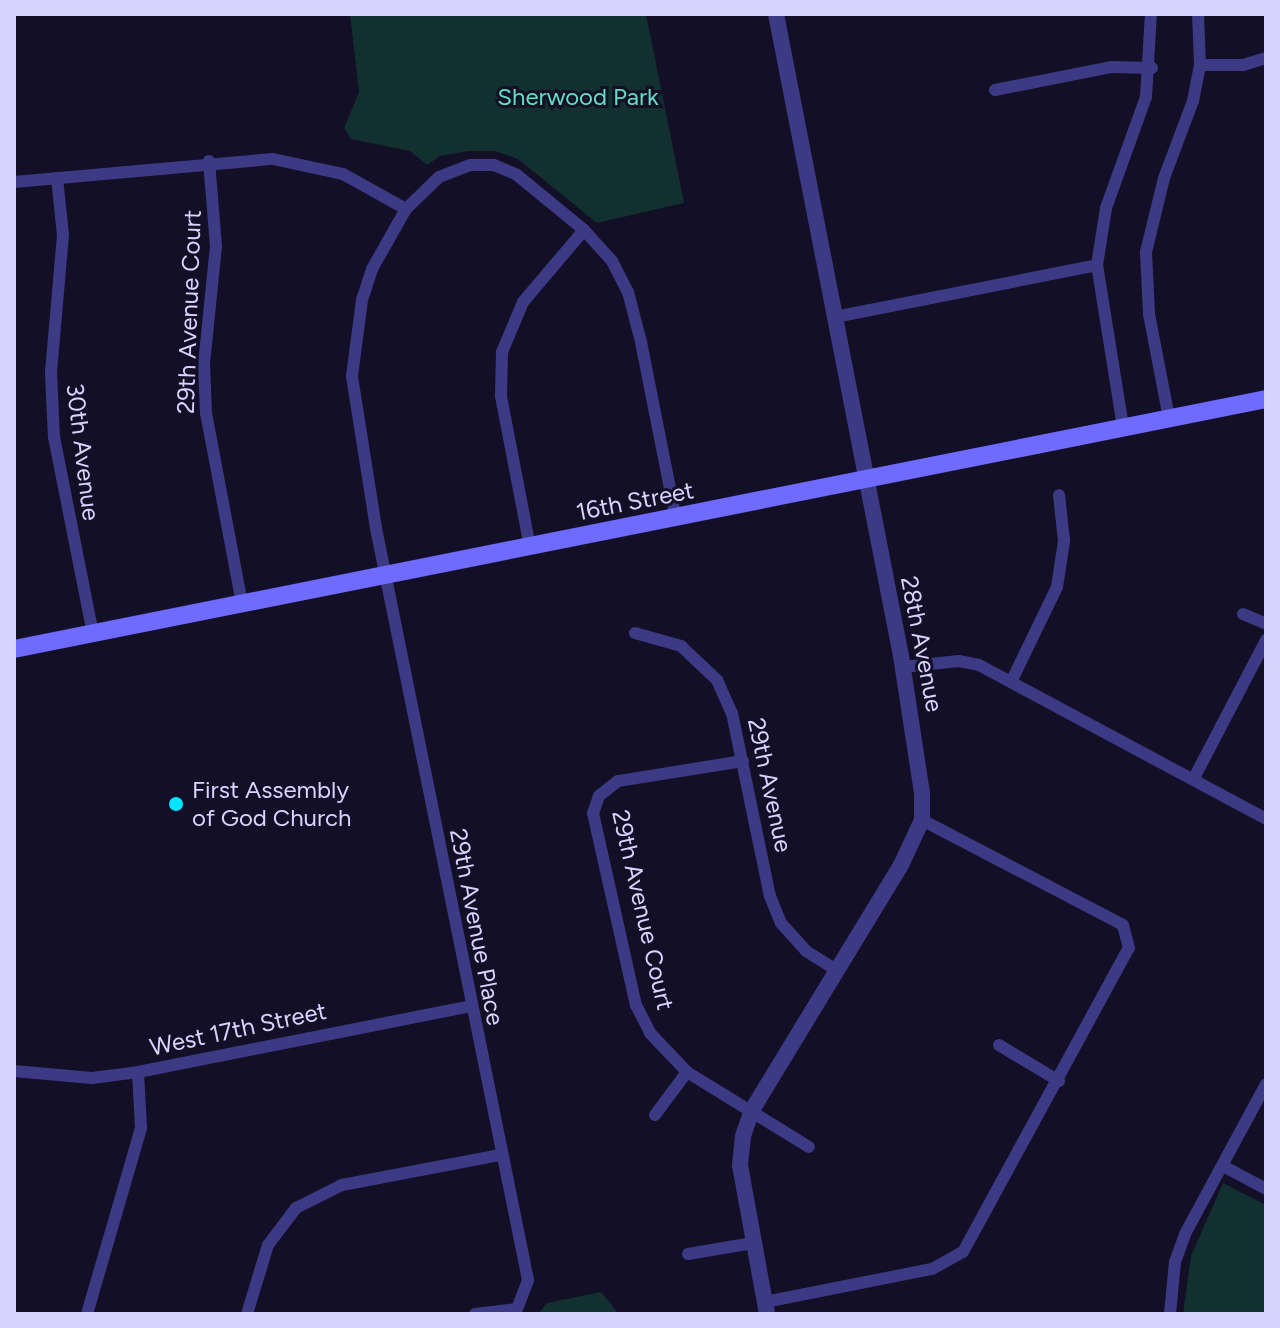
<!DOCTYPE html>
<html>
<head>
<meta charset="utf-8">
<style>
	body { margin:0 }
	#map { position:relative; width:1280px; height:1328px; overflow:hidden; background:#130f26; font-family:Figtree,sans-serif }
	div>[style] { position:absolute }
	.green>* { inset:0; background:#12302f }
	.minor>* { height:12px; margin:-6px; padding:0 6px; transform-origin:6px; border-radius:6px; background:#3d3a85 }
	.tertiary>* { height:16px; margin:-8px; padding:0 8px; transform-origin:8px; border-radius:8px; background:#3d3a85 }
	.secondary>* { height:18px; margin:-9px; padding:0 9px; transform-origin:9px; border-radius:9px; background:#6f6bff }
	.dots>* { width:22px; height:22px; translate:-50% -50%; box-sizing:border-box; border:4px solid #130f26; border-radius:50% }
	span { translate:-50% -50%; white-space:nowrap; text-align:center; line-height:1.15; -webkit-text-stroke:6px #130f26; paint-order:stroke }
	.park-label { font-size:24px; color:#5fe0c0 }
	.street-label { font-size:24px; color:#d9d4ff }
	.poi-label { font-size:24px; color:#d9d4ff }
	.left { translate:0 -50%; text-align:left }
	.frame { position:absolute; inset:0; border:16px solid #d9d4ff; pointer-events:none }
</style>
</head>
<body>
<div id="map">
	<div class="green">
		<div style="clip-path:polygon(350px 14px,646px 14px,684px 203px,597px 223px,518px 159px,495px 151px,469px 151px,440px 156px,427px 165px,410px 151px,351px 139px,344px 128px,359px 92px)"></div>
		<div style="clip-path:polygon(1223px 1183px,1266px 1205px,1266px 1314px,1183px 1314px,1191px 1256px)"></div>
		<div style="clip-path:polygon(601px 1292px,619px 1314px,538px 1314px,547px 1303px)"></div>
	</div>
	<div class="minor">
		<div style="left:1200px;top:65px;width:43px"></div>
		<div style="left:1243px;top:65px;width:24px;rotate:-17deg"></div>
		<div style="left:995px;top:90px;width:118px;rotate:-11.2deg"></div>
		<div style="left:1111px;top:67px;width:41px;rotate:1.4deg"></div>
		<div style="left:209px;top:161px;width:85px;rotate:85.3deg"></div>
		<div style="left:216px;top:246px;width:119px;rotate:95.8deg"></div>
		<div style="left:204px;top:364px;width:49px;rotate:87.7deg"></div>
		<div style="left:206px;top:413px;width:194px;rotate:79.3deg"></div>
		<div style="left:57px;top:178px;width:57px;rotate:84deg"></div>
		<div style="left:63px;top:235px;width:138px;rotate:95deg"></div>
		<div style="left:51px;top:372px;width:65px;rotate:87.4deg"></div>
		<div style="left:54px;top:437px;width:201px;rotate:78.8deg"></div>
		<div style="left:14px;top:182px;width:260px;rotate:-5.1deg"></div>
		<div style="left:273px;top:159px;width:72px;rotate:12.1deg"></div>
		<div style="left:343px;top:174px;width:72px;rotate:29.1deg"></div>
		<div style="left:835px;top:317px;width:267px;rotate:-11.2deg"></div>
		<div style="left:1169px;top:418px;width:106px;rotate:-100.9deg"></div>
		<div style="left:1149px;top:314px;width:62px;rotate:-92.8deg"></div>
		<div style="left:1146px;top:252px;width:76px;rotate:-76.3deg"></div>
		<div style="left:1164px;top:178px;width:82px;rotate:-69.4deg"></div>
		<div style="left:1193px;top:101px;width:37px;rotate:-79deg"></div>
		<div style="left:1200px;top:65px;width:51px;rotate:-92.2deg"></div>
		<div style="left:1123px;top:427px;width:164px;rotate:-99.1deg"></div>
		<div style="left:1097px;top:265px;width:58px;rotate:-81deg"></div>
		<div style="left:1106px;top:208px;width:118px;rotate:-70.2deg"></div>
		<div style="left:1146px;top:97px;width:83px;rotate:-86.6deg"></div>
		<div style="left:530px;top:547px;width:154px;rotate:-100.9deg"></div>
		<div style="left:501px;top:396px;width:44px;rotate:-88.7deg"></div>
		<div style="left:502px;top:352px;width:54px;rotate:-67.2deg"></div>
		<div style="left:523px;top:302px;width:94px;rotate:-49.7deg"></div>
		<div style="left:1243px;top:614px;width:25px;rotate:23deg"></div>
		<div style="left:635px;top:633px;width:48px;rotate:15.8deg"></div>
		<div style="left:681px;top:646px;width:50px;rotate:43.4deg"></div>
		<div style="left:717px;top:680px;width:36px;rotate:66deg"></div>
		<div style="left:732px;top:713px;width:187px;rotate:78.3deg"></div>
		<div style="left:770px;top:896px;width:29px;rotate:68deg"></div>
		<div style="left:781px;top:923px;width:38px;rotate:48deg"></div>
		<div style="left:806px;top:951px;width:38px;rotate:32deg"></div>
		<div style="left:903px;top:667px;width:56px;rotate:-6.1deg"></div>
		<div style="left:959px;top:661px;width:20px;rotate:11deg"></div>
		<div style="left:979px;top:665px;width:326px;rotate:28.2deg"></div>
		<div style="left:1012px;top:680px;width:103px;rotate:-64.2deg"></div>
		<div style="left:1057px;top:587px;width:47px;rotate:-81.3deg"></div>
		<div style="left:1064px;top:541px;width:46px;rotate:-96.2deg"></div>
		<div style="left:743px;top:761px;width:127px;rotate:170.9deg"></div>
		<div style="left:618px;top:781px;width:24px;rotate:142deg"></div>
		<div style="left:599px;top:796px;width:18px;rotate:109deg"></div>
		<div style="left:593px;top:813px;width:197px;rotate:77.4deg"></div>
		<div style="left:636px;top:1005px;width:31px;rotate:63deg"></div>
		<div style="left:650px;top:1033px;width:54px;rotate:46.5deg"></div>
		<div style="left:687px;top:1072px;width:143px;rotate:31.6deg"></div>
		<div style="left:1194px;top:778px;width:156px;rotate:-62.4deg"></div>
		<div style="left:999px;top:1045px;width:70px;rotate:31deg"></div>
		<div style="left:14px;top:1071px;width:78px;rotate:5.1deg"></div>
		<div style="left:92px;top:1078px;width:46px;rotate:-7.4deg"></div>
		<div style="left:138px;top:1072px;width:338px;rotate:-11.2deg"></div>
		<div style="left:655px;top:1115px;width:54px;rotate:-53.3deg"></div>
		<div style="left:1223px;top:1166px;width:49px;rotate:28.1deg"></div>
		<div style="left:688px;top:1254px;width:66px;rotate:-9.6deg"></div>
		<div style="left:765px;top:1302px;width:170px;rotate:-11.2deg"></div>
		<div style="left:932px;top:1269px;width:35px;rotate:-29deg"></div>
		<div style="left:963px;top:1252px;width:346px;rotate:-61.4deg"></div>
		<div style="left:1129px;top:948px;width:24px;rotate:-105deg"></div>
		<div style="left:1123px;top:925px;width:227px;rotate:-152.4deg"></div>
		<div style="left:87px;top:1314px;width:194px;rotate:-73.8deg"></div>
		<div style="left:141px;top:1128px;width:56px;rotate:-93.1deg"></div>
		<div style="left:247px;top:1314px;width:72px;rotate:-73.1deg"></div>
		<div style="left:268px;top:1245px;width:46px;rotate:-52.9deg"></div>
		<div style="left:296px;top:1208px;width:51px;rotate:-26.6deg"></div>
		<div style="left:342px;top:1185px;width:160px;rotate:-10.8deg"></div>
		<div style="left:475px;top:1314px;width:42px;rotate:-6.8deg"></div>
		<div style="left:517px;top:1309px;width:31px;rotate:-69deg"></div>
		<div style="left:528px;top:1280px;width:767px;rotate:-101.43deg"></div>
		<div style="left:376px;top:528px;width:154px;rotate:-99deg"></div>
		<div style="left:352px;top:376px;width:77px;rotate:-82.5deg"></div>
		<div style="left:362px;top:300px;width:33px;rotate:-72deg"></div>
		<div style="left:372px;top:269px;width:69px;rotate:-60.5deg"></div>
		<div style="left:406px;top:209px;width:46px;rotate:-44.1deg"></div>
		<div style="left:439px;top:177px;width:33px;rotate:-21deg"></div>
		<div style="left:470px;top:165px;width:24px"></div>
		<div style="left:494px;top:165px;width:25px;rotate:23deg"></div>
		<div style="left:517px;top:175px;width:87px;rotate:39.4deg"></div>
		<div style="left:584px;top:230px;width:42px;rotate:47.9deg"></div>
		<div style="left:612px;top:261px;width:35px;rotate:63deg"></div>
		<div style="left:628px;top:292px;width:52px;rotate:75.4deg"></div>
		<div style="left:641px;top:342px;width:179px;rotate:78.8deg"></div>
		<div style="left:1170px;top:1314px;width:52px;rotate:-84.5deg"></div>
		<div style="left:1175px;top:1262px;width:30px;rotate:-70deg"></div>
		<div style="left:1185px;top:1234px;width:170px;rotate:-61.6deg"></div>
	</div>
	<div class="tertiary">
		<div style="left:767px;top:1314px;width:151px;rotate:-100.3deg"></div>
		<div style="left:740px;top:1165px;width:29px;rotate:-84deg"></div>
		<div style="left:743px;top:1136px;width:28px;rotate:-71deg"></div>
		<div style="left:752px;top:1110px;width:289px;rotate:-58.7deg"></div>
		<div style="left:902px;top:863px;width:47px;rotate:-65.1deg"></div>
		<div style="left:922px;top:820px;width:27px;rotate:-90deg"></div>
		<div style="left:922px;top:793px;width:139px;rotate:-98.7deg"></div>
		<div style="left:901px;top:656px;width:654px;rotate:-101.02deg"></div>
	</div>
	<div class="secondary">
		<div style="left:14px;top:649px;width:1277px;rotate:-11.29deg"></div>
	</div>
	<div class="dots">
		<div style="left:176px;top:804px;background:#00e5ff"></div>
	</div>
	<div class="park-label">
		<span style="left:578px;top:97px">Sherwood Park</span>
	</div>
	<div class="street-label">
		<span style="left:189px;top:312px;rotate:-88deg">29th Avenue Court</span>
		<span style="left:83px;top:452px;rotate:83deg">30th Avenue</span>
		<span style="left:635px;top:501px;rotate:-11deg">16th Street</span>
		<span style="left:922px;top:644px;rotate:79deg">28th Avenue</span>
		<span style="left:770px;top:785px;rotate:78deg">29th Avenue</span>
		<span style="left:643px;top:910px;rotate:77deg">29th Avenue Court</span>
		<span style="left:477px;top:927px;rotate:79deg">29th Avenue Place</span>
		<span style="left:238px;top:1029px;rotate:-12deg">West 17th Street</span>
	</div>
	<div class="poi-label">
		<span class="left" style="left:192px;top:804px">First Assembly<br>of God Church</span>
	</div>
	<div class="frame"></div>
</div>
</body>
</html>
